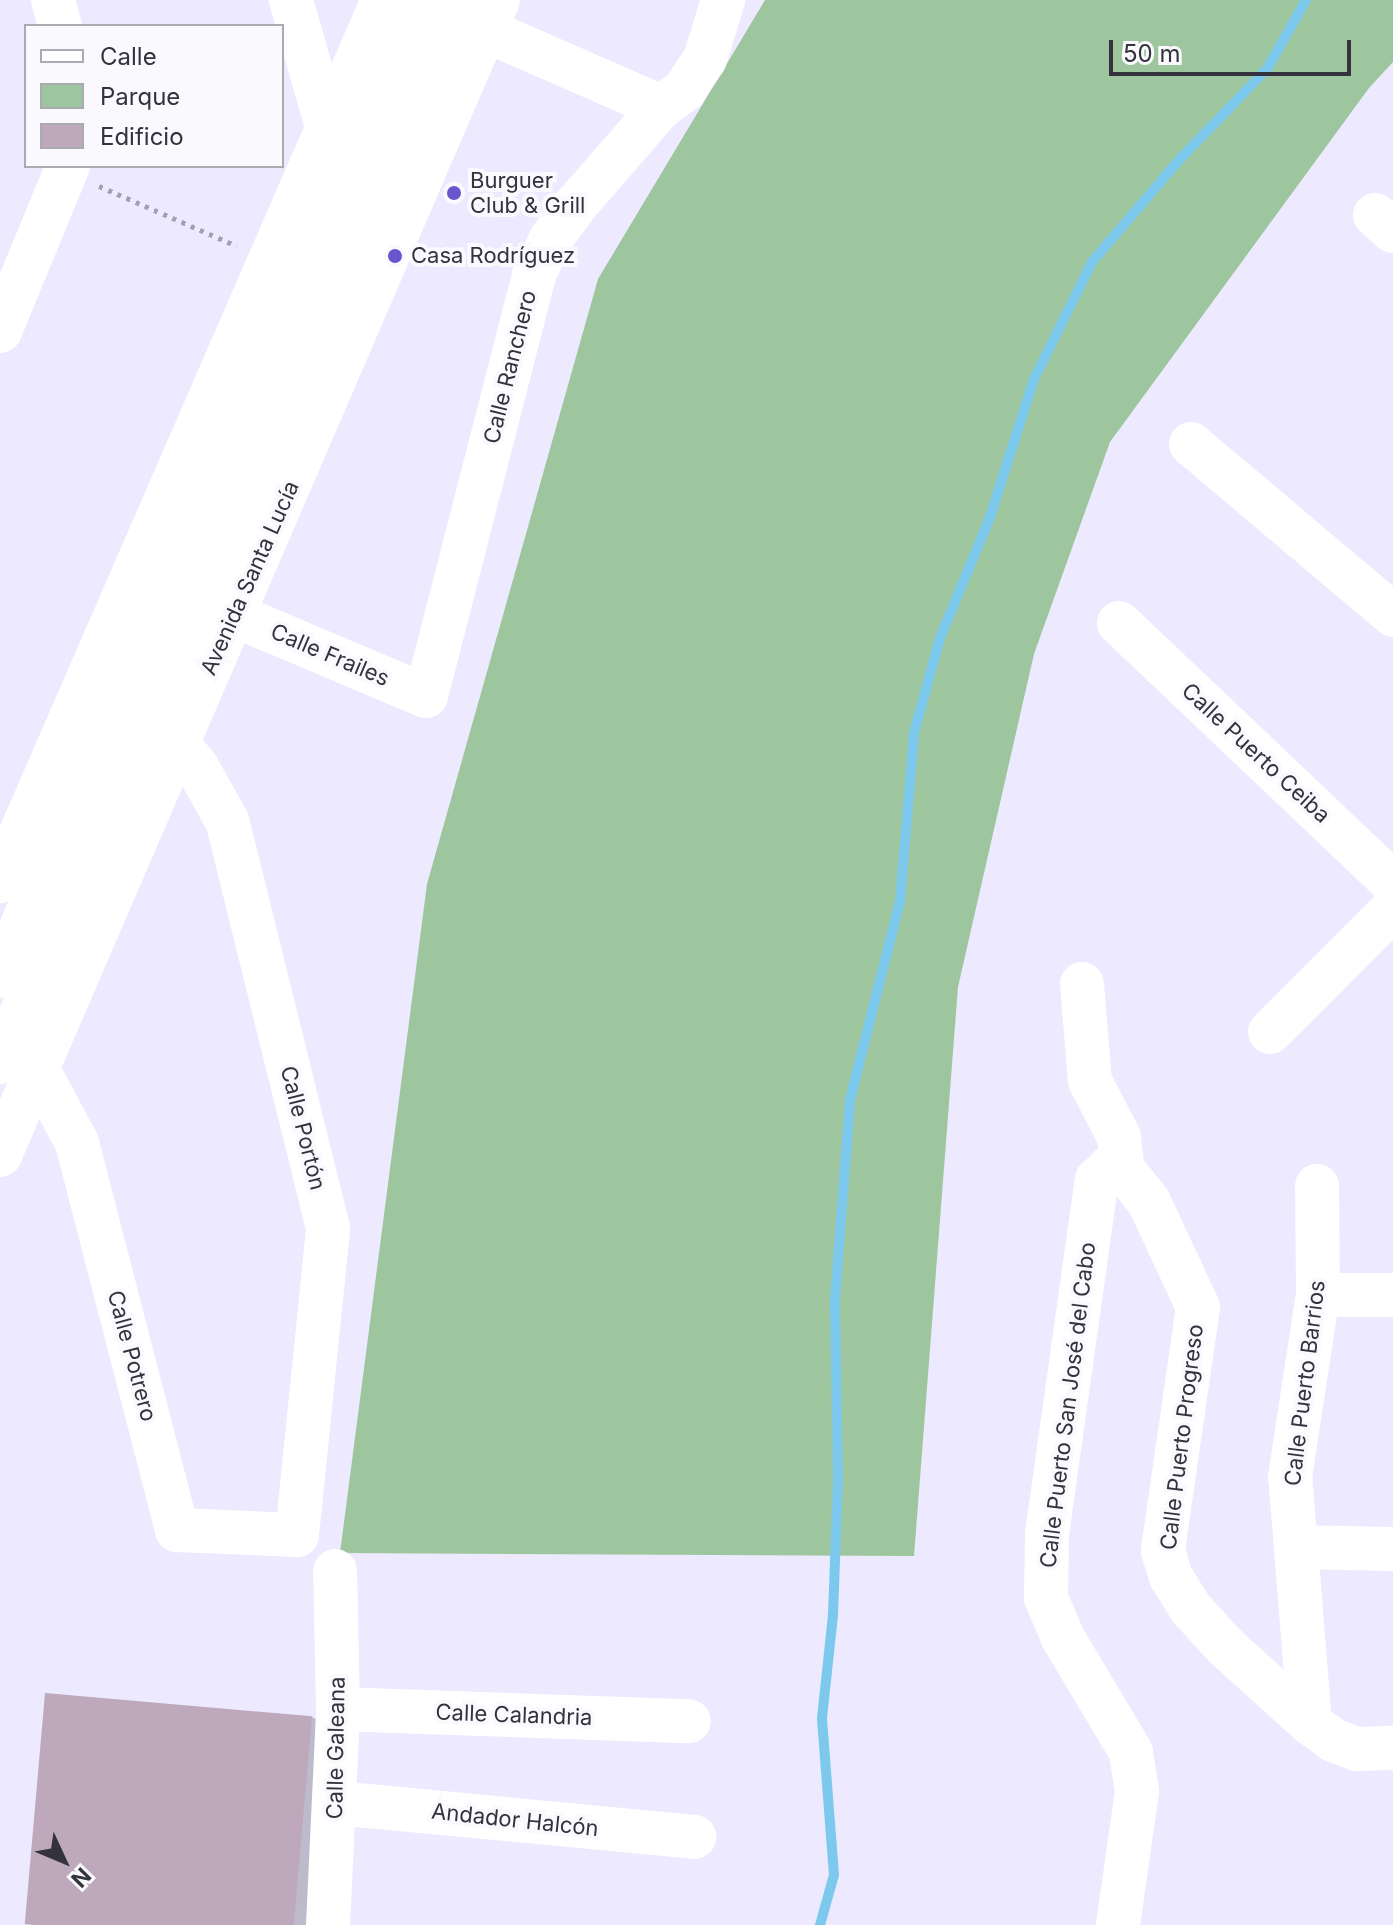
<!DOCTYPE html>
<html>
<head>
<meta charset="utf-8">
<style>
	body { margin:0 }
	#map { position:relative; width:1393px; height:1925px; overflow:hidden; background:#ede9ff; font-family:Inter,sans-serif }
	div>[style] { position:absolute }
	.green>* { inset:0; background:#9ec69e }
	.shadow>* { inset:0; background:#0003 }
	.stream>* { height:10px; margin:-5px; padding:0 5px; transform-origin:5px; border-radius:5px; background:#7dc9ed }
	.building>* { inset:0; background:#bea8bb; transform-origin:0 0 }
	.path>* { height:5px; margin-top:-2.5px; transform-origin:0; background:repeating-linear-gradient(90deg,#a3a0b1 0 4px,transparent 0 10px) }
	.minor>* { height:44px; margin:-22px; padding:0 22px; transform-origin:22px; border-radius:22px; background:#fff }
	.dots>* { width:22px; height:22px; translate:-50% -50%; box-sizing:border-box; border:4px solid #faf9fe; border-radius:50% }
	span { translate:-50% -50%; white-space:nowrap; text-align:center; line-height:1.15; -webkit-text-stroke:8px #faf9fe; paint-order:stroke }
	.poi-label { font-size:22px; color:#34333d }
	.left { translate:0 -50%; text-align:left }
	.street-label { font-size:22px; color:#34333d }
	.legend { position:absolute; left:24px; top:24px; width:260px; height:144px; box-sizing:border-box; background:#faf9fe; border:2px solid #abaab1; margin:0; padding:10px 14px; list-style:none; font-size:24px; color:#34333d }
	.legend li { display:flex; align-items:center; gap:16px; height:40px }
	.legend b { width:40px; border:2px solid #abaab1 }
	.north { position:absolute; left:24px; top:1821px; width:80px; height:80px; -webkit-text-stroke:6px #faf9fe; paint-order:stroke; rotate:134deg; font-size:22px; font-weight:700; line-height:32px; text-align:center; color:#34333d }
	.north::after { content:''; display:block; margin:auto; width:28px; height:36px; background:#34333d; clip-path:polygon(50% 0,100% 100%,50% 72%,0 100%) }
	.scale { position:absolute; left:1109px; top:40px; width:242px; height:36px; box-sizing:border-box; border:4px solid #34333d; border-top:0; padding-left:10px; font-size:24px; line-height:28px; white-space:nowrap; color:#34333d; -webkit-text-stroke:6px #faf9fe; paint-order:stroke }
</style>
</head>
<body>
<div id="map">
	<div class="green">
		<div style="clip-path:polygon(765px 0,1393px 0,1393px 62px,1369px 88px,1110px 442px,1034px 654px,958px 987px,914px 1556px,340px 1553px,427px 884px,598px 279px)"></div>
	</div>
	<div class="shadow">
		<div style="clip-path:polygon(312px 1717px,330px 1727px,318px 1925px,32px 1925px)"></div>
	</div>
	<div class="stream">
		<div style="left:820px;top:1925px;width:52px;rotate:-74.4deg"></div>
		<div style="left:834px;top:1875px;width:157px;rotate:-94.4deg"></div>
		<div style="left:822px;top:1718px;width:104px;rotate:-83.9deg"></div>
		<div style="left:833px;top:1615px;width:139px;rotate:-87.9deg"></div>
		<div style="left:838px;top:1476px;width:176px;rotate:-91deg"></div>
		<div style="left:835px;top:1300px;width:201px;rotate:-85.7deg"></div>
		<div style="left:850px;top:1100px;width:205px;rotate:-75.9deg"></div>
		<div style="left:900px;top:901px;width:169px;rotate:-85.2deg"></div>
		<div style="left:914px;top:733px;width:98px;rotate:-74.7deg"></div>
		<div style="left:940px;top:638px;width:131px;rotate:-67.5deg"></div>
		<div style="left:990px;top:517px;width:145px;rotate:-72.3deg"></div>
		<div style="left:1034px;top:379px;width:131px;rotate:-63.6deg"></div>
		<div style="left:1092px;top:262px;width:135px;rotate:-49.5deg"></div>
		<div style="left:1180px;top:159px;width:125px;rotate:-46deg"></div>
		<div style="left:1267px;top:69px;width:79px;rotate:-60.5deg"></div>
	</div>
	<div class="building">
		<div style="left:45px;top:1693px;width:268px;height:232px;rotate:5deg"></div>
	</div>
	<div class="path">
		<div style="left:99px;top:186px;width:150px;rotate:23.5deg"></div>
	</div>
	<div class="minor">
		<div style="left:53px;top:0;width:27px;rotate:75deg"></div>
		<div style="left:291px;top:0;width:136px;rotate:74.2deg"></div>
		<div style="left:485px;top:30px;width:192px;rotate:23.6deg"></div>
		<div style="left:1375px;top:215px;width:24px;rotate:42deg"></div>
		<div style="left:0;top:331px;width:178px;rotate:-67.6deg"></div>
		<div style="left:1191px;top:444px;width:265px;rotate:40.2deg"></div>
		<div style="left:234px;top:615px;width:208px;rotate:22.9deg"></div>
		<div style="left:426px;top:696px;width:436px;rotate:-75.6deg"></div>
		<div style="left:534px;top:274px;width:39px;rotate:-64deg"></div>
		<div style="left:551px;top:239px;width:39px;rotate:-54deg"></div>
		<div style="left:574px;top:207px;width:133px;rotate:-49deg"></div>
		<div style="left:661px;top:107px;width:29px;rotate:-36deg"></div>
		<div style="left:684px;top:90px;width:37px;rotate:-56deg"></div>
		<div style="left:705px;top:59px;width:62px;rotate:-73deg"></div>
		<div style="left:1119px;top:623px;width:378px;rotate:43.5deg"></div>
		<div style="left:0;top:881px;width:961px;rotate:-66.5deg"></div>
		<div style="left:0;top:976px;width:1063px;rotate:-66.67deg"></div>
		<div style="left:1082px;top:984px;width:97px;rotate:85.3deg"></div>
		<div style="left:1090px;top:1081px;width:63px;rotate:62.6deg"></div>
		<div style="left:1119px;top:1137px;width:31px;rotate:84deg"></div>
		<div style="left:1122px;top:1168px;width:43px;rotate:51.5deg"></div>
		<div style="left:1149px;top:1202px;width:116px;rotate:65deg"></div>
		<div style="left:1198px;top:1307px;width:246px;rotate:98.2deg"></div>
		<div style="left:1163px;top:1551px;width:27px;rotate:73deg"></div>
		<div style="left:1171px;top:1577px;width:39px;rotate:58deg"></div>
		<div style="left:1192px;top:1610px;width:50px;rotate:47.4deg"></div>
		<div style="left:1226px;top:1647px;width:113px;rotate:42.1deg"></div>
		<div style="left:1310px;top:1723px;width:29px;rotate:36deg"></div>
		<div style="left:1333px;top:1740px;width:26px;rotate:21deg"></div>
		<div style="left:1357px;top:1749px;width:36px;rotate:-2deg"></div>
		<div style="left:1270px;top:1032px;width:174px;rotate:-45deg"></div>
		<div style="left:0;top:1062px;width:1158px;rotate:-66.53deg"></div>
		<div style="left:39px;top:1072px;width:81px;rotate:61.8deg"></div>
		<div style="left:77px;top:1143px;width:400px;rotate:75.5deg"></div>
		<div style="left:177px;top:1530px;width:120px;rotate:2.4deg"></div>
		<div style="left:297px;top:1535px;width:309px;rotate:-84.2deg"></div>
		<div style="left:328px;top:1228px;width:419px;rotate:-103.9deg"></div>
		<div style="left:227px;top:821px;width:62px;rotate:-119.1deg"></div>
		<div style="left:197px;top:767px;width:33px;rotate:-130deg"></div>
		<div style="left:0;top:1155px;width:1258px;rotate:-66.68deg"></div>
		<div style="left:1318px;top:1295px;width:75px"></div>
		<div style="left:1296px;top:1547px;width:97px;rotate:1.2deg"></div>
		<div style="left:338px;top:1709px;width:351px;rotate:2deg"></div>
		<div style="left:1310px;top:1723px;width:247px;rotate:-94.6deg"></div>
		<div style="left:1290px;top:1477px;width:184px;rotate:-81.3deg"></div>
		<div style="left:1318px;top:1295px;width:109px;rotate:-90.5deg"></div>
		<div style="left:336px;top:1803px;width:360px;rotate:5.4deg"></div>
		<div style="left:328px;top:1925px;width:216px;rotate:-87.3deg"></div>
		<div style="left:338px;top:1709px;width:138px;rotate:-91.2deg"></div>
		<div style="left:1118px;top:1925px;width:135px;rotate:-81.9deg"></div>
		<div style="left:1137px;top:1791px;width:39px;rotate:-99deg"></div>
		<div style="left:1131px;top:1752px;width:133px;rotate:-120.8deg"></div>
		<div style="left:1063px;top:1638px;width:43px;rotate:-113deg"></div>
		<div style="left:1046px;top:1598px;width:64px;rotate:-89.1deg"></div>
		<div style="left:1047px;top:1534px;width:358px;rotate:-82deg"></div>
		<div style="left:1097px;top:1180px;width:18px;rotate:-45deg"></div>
		<div style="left:1110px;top:1167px;width:12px;rotate:5deg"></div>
	</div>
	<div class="dots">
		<div style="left:454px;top:193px;background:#6b55ce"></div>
		<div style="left:395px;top:256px;background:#6b55ce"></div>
	</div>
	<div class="poi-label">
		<span class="left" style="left:470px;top:193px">Burguer<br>Club &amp; Grill</span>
		<span class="left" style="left:411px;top:256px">Casa Rodríguez</span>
	</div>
	<div class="street-label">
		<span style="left:510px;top:367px;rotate:-76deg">Calle Ranchero</span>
		<span style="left:250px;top:578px;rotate:-66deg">Avenida Santa Lucía</span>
		<span style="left:330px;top:655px;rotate:23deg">Calle Frailes</span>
		<span style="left:1256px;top:753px;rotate:43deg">Calle Puerto Ceiba</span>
		<span style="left:303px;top:1128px;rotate:76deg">Calle Portón</span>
		<span style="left:132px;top:1356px;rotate:75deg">Calle Potrero</span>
		<span style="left:1305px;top:1383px;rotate:-83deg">Calle Puerto Barrios</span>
		<span style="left:1068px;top:1405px;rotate:-83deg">Calle Puerto San José del Cabo</span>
		<span style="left:1182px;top:1437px;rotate:-83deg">Calle Puerto Progreso</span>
		<span style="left:514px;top:1715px;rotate:2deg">Calle Calandria</span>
		<span style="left:336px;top:1748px;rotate:-89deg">Calle Galeana</span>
		<span style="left:515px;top:1820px;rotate:6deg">Andador Halcón</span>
	</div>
	<ul class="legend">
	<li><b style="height:10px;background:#fff"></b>Calle</li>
	<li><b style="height:22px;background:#9ec69e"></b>Parque</li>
	<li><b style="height:22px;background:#bea8bb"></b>Edificio</li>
	</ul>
	<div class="north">N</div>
	<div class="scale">50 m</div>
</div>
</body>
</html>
